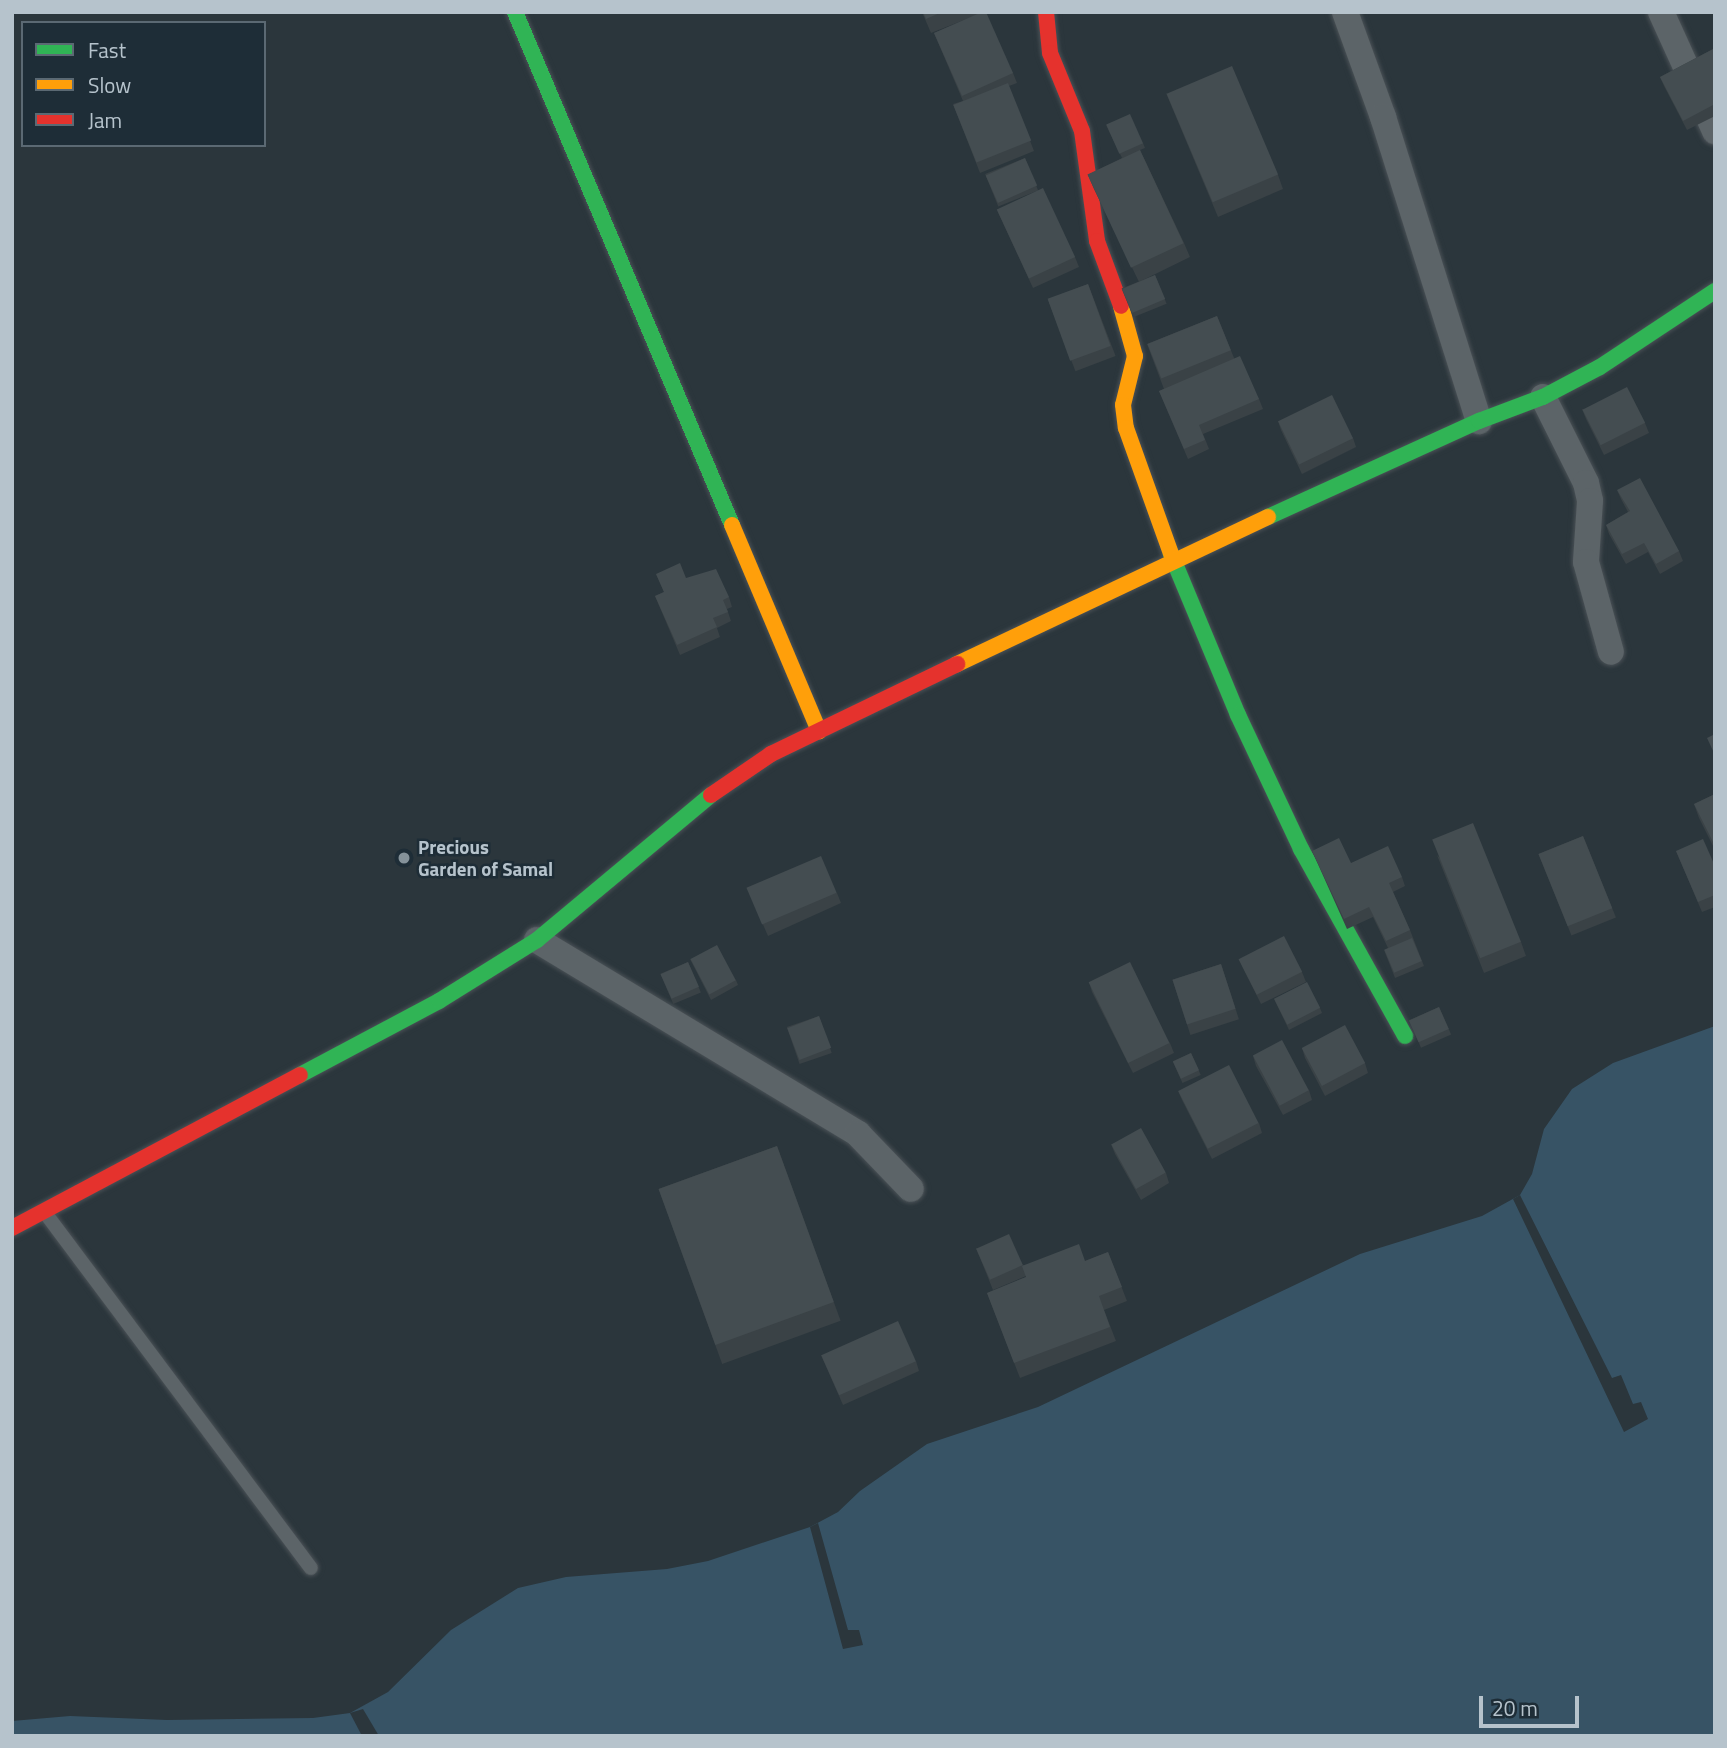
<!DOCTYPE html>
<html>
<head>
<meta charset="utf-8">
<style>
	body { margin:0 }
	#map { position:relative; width:1727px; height:1748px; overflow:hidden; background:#2b363c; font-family:"Titillium Web",sans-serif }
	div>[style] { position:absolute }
	.water>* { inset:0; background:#375365 }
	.pier>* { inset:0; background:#2b363c }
	.roads { filter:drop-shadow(0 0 2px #4a5156) drop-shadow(0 0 2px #4a5156) }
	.lane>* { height:14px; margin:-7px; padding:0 7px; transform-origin:7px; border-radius:7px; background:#5c6468 }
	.street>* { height:26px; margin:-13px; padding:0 13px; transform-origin:13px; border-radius:13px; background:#5c6468 }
	.fast>* { height:16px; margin:-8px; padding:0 8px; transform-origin:8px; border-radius:8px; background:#30b455 }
	.slow>* { height:16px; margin:-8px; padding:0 8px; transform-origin:8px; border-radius:8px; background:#ff9f0a }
	.jam>* { height:16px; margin:-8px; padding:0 8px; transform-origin:8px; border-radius:8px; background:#e5322d }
	.wall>* { inset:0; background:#3a4246; transform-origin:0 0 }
	.building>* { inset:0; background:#444d51; transform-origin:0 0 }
	.dots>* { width:19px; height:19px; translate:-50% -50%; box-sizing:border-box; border:4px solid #1e2d37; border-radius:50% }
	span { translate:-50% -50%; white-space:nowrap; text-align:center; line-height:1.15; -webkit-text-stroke:5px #1e2d37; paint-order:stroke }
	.poi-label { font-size:19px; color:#b6c3cc; font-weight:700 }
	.left { translate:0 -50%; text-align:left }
	.frame { position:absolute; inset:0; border:14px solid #b6c3cc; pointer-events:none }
	.legend { position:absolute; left:21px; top:21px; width:245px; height:126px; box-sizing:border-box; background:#1e2d37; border:2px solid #5b6973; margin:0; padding:9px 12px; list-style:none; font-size:21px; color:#b6c3cc }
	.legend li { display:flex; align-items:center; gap:14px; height:35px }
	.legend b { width:35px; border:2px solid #5b6973 }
	.scale { position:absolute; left:1479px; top:1696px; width:100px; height:32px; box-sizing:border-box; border:4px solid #b6c3cc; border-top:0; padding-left:9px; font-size:21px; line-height:24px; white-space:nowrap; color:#b6c3cc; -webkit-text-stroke:5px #1e2d37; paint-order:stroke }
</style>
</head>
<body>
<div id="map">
	<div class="water">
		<div style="clip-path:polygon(1715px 1026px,1715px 1736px,12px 1736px,12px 1721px,70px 1716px,167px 1720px,313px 1718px,350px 1713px,388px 1692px,451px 1630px,518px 1588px,566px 1577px,667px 1569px,708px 1561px,810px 1527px,838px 1512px,860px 1491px,927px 1444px,1038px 1407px,1360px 1254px,1482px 1216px,1520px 1195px,1532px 1174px,1544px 1129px,1572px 1089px,1613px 1063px)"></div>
	</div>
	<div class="pier">
		<div style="clip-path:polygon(1520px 1195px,1612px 1378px,1621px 1375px,1633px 1404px,1641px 1402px,1648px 1419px,1624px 1432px,1513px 1199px)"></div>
		<div style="clip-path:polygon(818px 1523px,848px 1630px,859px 1630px,863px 1645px,843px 1649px,810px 1527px)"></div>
		<div style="clip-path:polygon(363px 1709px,379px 1736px,362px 1736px,350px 1713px)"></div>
	</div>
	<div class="roads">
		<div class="lane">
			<div style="left:46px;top:1214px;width:442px;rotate:53.2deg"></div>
		</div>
		<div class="street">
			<div style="left:1345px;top:12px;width:112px;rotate:70.1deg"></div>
			<div style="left:1383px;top:117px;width:319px;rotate:72.5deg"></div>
			<div style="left:1661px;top:12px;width:131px;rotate:65.6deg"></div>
			<div style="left:1543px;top:397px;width:96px;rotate:63.4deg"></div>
			<div style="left:1586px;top:483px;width:18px;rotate:77deg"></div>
			<div style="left:1590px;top:501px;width:61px;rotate:93.8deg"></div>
			<div style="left:1586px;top:562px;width:93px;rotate:74.5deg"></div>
			<div style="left:537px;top:940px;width:375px;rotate:31.1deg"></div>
			<div style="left:858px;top:1134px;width:76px;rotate:46.1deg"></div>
		</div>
		<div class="fast">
			<div style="left:515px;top:12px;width:557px;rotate:67.07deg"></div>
			<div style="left:1268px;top:517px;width:232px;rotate:-24.5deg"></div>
			<div style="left:1479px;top:421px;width:68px;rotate:-20.6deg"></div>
			<div style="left:1543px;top:397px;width:64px;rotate:-27.8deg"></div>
			<div style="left:1600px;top:367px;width:138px;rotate:-33.5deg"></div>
			<div style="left:1171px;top:554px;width:174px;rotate:67.4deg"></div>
			<div style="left:1238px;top:715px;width:148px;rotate:64.8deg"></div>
			<div style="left:1301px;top:849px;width:214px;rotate:60.9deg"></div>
			<div style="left:300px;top:1075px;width:157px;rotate:-28deg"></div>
			<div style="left:439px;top:1001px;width:115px;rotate:-31.9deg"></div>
			<div style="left:537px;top:940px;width:226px;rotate:-39.8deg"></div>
		</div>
		<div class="slow">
			<div style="left:1121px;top:306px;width:52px;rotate:74.4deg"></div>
			<div style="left:1135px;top:356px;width:50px;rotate:103.8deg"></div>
			<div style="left:1123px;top:405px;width:23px;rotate:83deg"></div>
			<div style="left:1126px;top:428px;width:134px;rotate:70.3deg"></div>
			<div style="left:732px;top:525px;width:224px;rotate:67.1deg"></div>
			<div style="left:957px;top:664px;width:344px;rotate:-25.3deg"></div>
		</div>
		<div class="jam">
			<div style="left:1046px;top:12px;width:41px;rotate:84.4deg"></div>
			<div style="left:1050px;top:53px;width:84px;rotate:67.7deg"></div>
			<div style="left:1082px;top:131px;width:111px;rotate:82.2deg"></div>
			<div style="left:1097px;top:241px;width:69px;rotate:69.7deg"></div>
			<div style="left:711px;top:795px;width:73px;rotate:-34.3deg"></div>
			<div style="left:771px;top:754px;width:207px;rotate:-25.8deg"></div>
			<div style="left:12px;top:1228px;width:326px;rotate:-28deg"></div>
		</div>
	</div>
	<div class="wall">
		<div style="clip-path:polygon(922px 12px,979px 12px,1013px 73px,1017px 83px,1009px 86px,1034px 151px,980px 173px,953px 104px,963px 101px,934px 33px,969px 18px,931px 33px)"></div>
		<div style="clip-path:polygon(1715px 48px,1715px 116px,1687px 130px,1664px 86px,1660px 77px)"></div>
		<div style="clip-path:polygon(1166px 93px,1278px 175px,1283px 189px,1218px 217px)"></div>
		<div style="clip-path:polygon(1106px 125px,1143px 143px,1145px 148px,1140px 150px,1184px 243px,1190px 257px,1139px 282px,1094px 189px,1088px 175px,1122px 158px)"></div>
		<div style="left:1025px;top:158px;width:35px;height:43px;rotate:68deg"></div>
		<div style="clip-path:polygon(997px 210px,1075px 257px,1079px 267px,1033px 288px)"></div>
		<div style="left:1155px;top:275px;width:31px;height:36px;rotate:68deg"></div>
		<div style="left:1088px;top:284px;width:77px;height:43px;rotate:69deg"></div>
		<div style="clip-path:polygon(1217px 316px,1234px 358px,1259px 399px,1263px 409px,1203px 434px,1209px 449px,1188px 459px,1159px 391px,1164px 389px,1147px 344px)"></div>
		<div style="clip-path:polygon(1582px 409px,1645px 423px,1649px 433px,1604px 455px,1586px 419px)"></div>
		<div style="clip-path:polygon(1278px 421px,1353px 438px,1356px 447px,1302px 474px,1281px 430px)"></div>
		<div style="clip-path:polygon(1617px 490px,1679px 551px,1683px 561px,1660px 574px,1648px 552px,1626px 564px,1609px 534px,1606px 525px,1628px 512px,1621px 499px)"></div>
		<div style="clip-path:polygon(656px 574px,686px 578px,729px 597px,732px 607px,727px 609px,731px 621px,717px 628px,720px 637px,680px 655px,655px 596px,664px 592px)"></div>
		<div style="clip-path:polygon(1715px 794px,1715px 850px,1699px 818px,1694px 804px)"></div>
		<div style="left:1583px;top:836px;width:88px;height:48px;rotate:68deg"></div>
		<div style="clip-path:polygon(1312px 851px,1351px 863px,1402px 877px,1405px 886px,1393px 892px,1410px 930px,1424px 966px,1395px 978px,1384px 950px,1388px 948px,1373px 917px,1347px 929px)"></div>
		<div style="clip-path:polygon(1676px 851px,1715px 866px,1715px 907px,1702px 912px)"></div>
		<div style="clip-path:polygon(1437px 855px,1521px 942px,1526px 956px,1484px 973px)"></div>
		<div style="clip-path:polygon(748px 890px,837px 893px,841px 903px,768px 936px)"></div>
		<div style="clip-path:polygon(690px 959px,736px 980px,738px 985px,711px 1000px)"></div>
		<div style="clip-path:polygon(1239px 959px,1302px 972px,1306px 982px,1261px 1004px,1243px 968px)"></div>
		<div style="left:688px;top:962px;width:33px;height:30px;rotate:67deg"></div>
		<div style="left:1221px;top:964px;width:58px;height:51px;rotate:72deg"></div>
		<div style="clip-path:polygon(1089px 982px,1170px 1043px,1174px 1053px,1133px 1073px,1092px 992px)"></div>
		<div style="clip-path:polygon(1274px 999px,1320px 1008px,1322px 1013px,1289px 1030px)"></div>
		<div style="left:1439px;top:1007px;width:30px;height:33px;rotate:66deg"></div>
		<div style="left:819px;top:1016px;width:39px;height:34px;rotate:71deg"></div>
		<div style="clip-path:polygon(1302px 1048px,1365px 1063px,1368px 1073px,1325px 1096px,1305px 1058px)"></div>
		<div style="left:1191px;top:1053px;width:24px;height:20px;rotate:66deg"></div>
		<div style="clip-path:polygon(1253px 1056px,1309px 1090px,1312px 1100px,1283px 1115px,1256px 1066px)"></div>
		<div style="clip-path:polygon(1178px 1091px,1259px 1123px,1262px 1133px,1212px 1159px,1182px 1100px)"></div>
		<div style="clip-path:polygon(1111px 1144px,1166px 1173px,1169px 1183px,1141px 1200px,1115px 1154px)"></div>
		<div style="left:777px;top:1146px;width:186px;height:126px;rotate:70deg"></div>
		<div style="clip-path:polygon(976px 1248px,1023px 1265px,1085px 1261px,1108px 1252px,1127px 1301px,1104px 1310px,1116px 1341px,1020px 1378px,987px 1293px,1026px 1277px,1026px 1276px,993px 1290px)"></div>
		<div style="clip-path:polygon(821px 1355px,916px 1361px,919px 1371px,843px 1405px)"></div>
	</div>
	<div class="building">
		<div style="clip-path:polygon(923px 12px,942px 12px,926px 19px)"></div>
		<div style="clip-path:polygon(982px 12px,986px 12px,1013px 73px,962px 96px,934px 33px)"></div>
		<div style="clip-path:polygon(1715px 48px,1715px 104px,1683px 121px,1660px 77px)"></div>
		<div style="left:1232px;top:66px;width:118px;height:71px;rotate:67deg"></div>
		<div style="left:1008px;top:83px;width:62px;height:59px;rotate:68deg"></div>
		<div style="left:1130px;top:114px;width:32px;height:26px;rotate:66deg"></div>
		<div style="left:1140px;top:150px;width:103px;height:58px;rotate:65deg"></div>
		<div style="left:1025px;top:158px;width:30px;height:43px;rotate:66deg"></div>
		<div style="left:1043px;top:188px;width:76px;height:51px;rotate:65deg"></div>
		<div style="left:1155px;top:275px;width:26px;height:36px;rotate:67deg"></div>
		<div style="left:1088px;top:284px;width:66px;height:43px;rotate:70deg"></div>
		<div style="left:1217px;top:316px;width:37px;height:75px;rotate:68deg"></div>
		<div style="clip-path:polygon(1240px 356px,1259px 399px,1199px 425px,1205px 440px,1184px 449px,1159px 391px)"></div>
		<div style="left:1627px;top:387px;width:40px;height:50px;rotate:63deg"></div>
		<div style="left:1332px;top:395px;width:48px;height:60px;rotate:64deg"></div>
		<div style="clip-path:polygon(1640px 478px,1679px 551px,1656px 564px,1644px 543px,1622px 554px,1606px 525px,1630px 511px,1617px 490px)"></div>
		<div style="clip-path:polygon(680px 563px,686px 578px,716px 569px,729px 597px,723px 600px,728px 612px,713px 618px,717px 627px,677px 645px,655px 596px,664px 592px,656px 574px)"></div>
		<div style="clip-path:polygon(1715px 734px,1715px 755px,1707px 738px)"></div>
		<div style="clip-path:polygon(1715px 794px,1715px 846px,1694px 804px)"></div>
		<div style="left:1473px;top:823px;width:128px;height:44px;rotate:68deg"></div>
		<div style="left:1583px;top:836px;width:78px;height:48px;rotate:68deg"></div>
		<div style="clip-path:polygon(1339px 838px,1351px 863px,1388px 846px,1402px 877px,1389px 883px,1410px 930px,1386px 941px,1369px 907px,1344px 919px,1312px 851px)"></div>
		<div style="clip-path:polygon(1703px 839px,1715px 866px,1715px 895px,1698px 902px,1676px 851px)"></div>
		<div style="left:821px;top:856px;width:40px;height:81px;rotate:67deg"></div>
		<div style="left:1284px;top:936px;width:40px;height:51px;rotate:63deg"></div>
		<div style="left:1412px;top:938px;width:25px;height:30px;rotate:67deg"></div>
		<div style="left:717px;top:945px;width:40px;height:30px;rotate:62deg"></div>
		<div style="left:688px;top:962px;width:27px;height:30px;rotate:66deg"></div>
		<div style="left:1130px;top:962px;width:90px;height:46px;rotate:64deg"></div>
		<div style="left:1221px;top:964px;width:47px;height:51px;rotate:72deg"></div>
		<div style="left:1307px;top:982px;width:29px;height:37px;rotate:63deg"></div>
		<div style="left:1439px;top:1007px;width:24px;height:33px;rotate:66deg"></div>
		<div style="left:819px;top:1016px;width:34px;height:34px;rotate:69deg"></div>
		<div style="left:1345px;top:1025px;width:43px;height:49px;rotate:62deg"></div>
		<div style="left:1282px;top:1040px;width:57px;height:33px;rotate:62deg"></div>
		<div style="left:1191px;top:1053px;width:19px;height:20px;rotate:65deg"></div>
		<div style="left:1229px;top:1065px;width:65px;height:57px;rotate:63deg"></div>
		<div style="left:1141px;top:1128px;width:51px;height:34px;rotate:61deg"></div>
		<div style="left:777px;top:1146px;width:166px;height:126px;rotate:70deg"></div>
		<div style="left:1009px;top:1234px;width:34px;height:36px;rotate:66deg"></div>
		<div style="clip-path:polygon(1079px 1244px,1085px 1261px,1108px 1252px,1122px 1287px,1099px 1296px,1110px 1327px,1014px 1363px,987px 1293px,1026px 1277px,1022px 1266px)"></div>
		<div style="left:898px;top:1321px;width:44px;height:84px;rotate:66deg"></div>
	</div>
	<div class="dots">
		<div style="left:404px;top:858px;background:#85929a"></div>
	</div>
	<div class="poi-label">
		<span class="left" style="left:418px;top:858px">Precious<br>Garden of Samal</span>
	</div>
	<div class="frame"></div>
	<ul class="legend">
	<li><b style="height:9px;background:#30b455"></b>Fast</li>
	<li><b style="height:9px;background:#ff9f0a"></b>Slow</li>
	<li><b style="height:9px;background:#e5322d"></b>Jam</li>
	</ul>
	<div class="scale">20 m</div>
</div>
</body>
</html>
